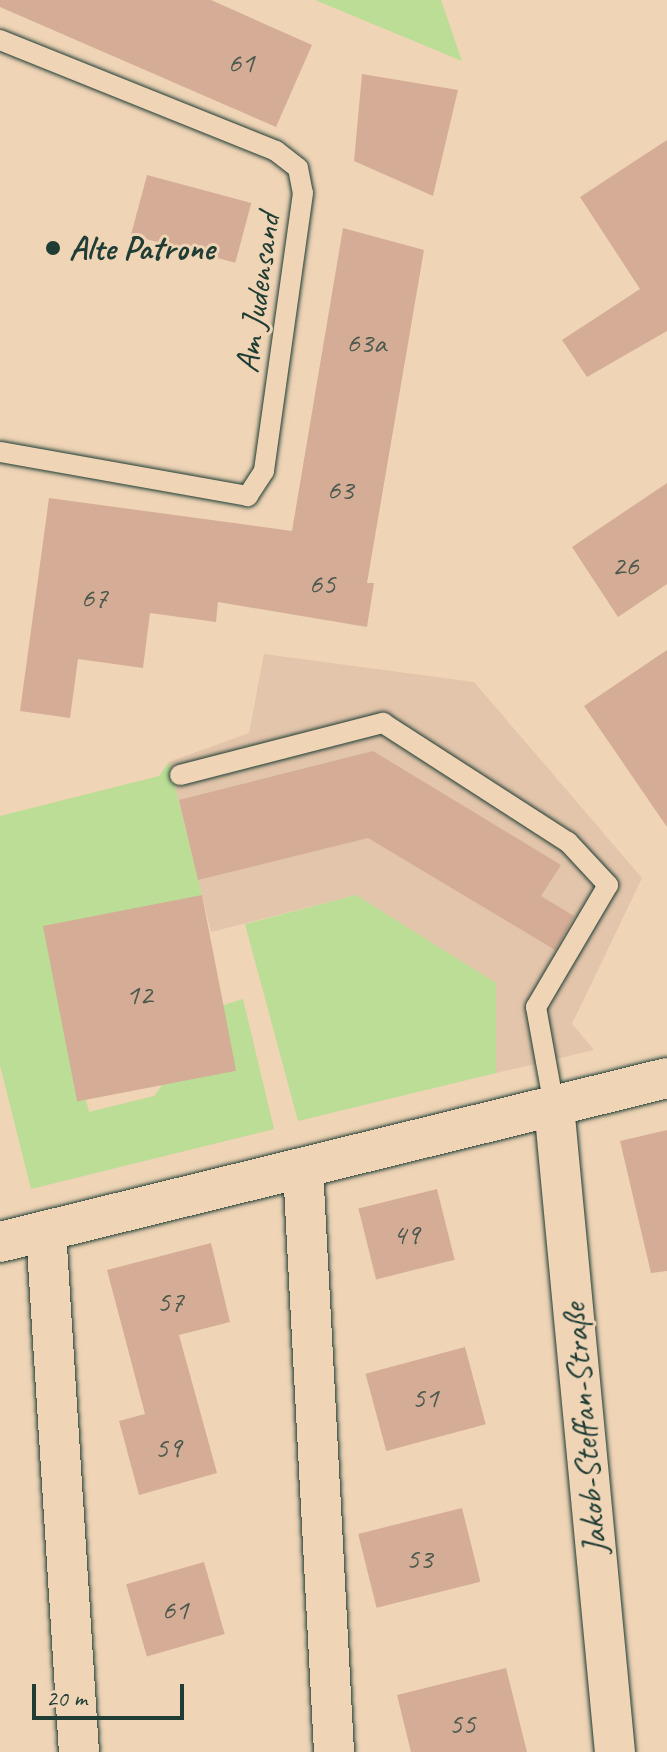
<!DOCTYPE html>
<html>
<head>
<meta charset="utf-8">
<style>
	body { margin:0 }
	#map { position:relative; width:667px; height:1752px; overflow:hidden; background:#efd4b6; font-family:Caveat,sans-serif }
	div>[style] { position:absolute }
	.built>* { inset:0; background:#e3c5ab }
	.green>* { inset:0; background:#bbdd96 }
	.building>* { inset:0; background:#d5ad97; transform-origin:0 0 }
	.roads { filter:drop-shadow(0 0 2px #1f3d34) drop-shadow(0 0 2px #1f3d34) }
	.service>* { height:20px; margin:-10px; padding:0 10px; transform-origin:10px; border-radius:10px; background:#efd4b6 }
	.minor>* { height:40px; margin:-20px; padding:0 20px; transform-origin:20px; border-radius:20px; background:#efd4b6 }
	.dots>* { width:22px; height:22px; translate:-50% -50%; box-sizing:border-box; border:4px solid #efd4b6; border-radius:50% }
	span { translate:-50% -50%; white-space:nowrap; text-align:center; line-height:1.15; -webkit-text-stroke:6px #efd4b6; paint-order:stroke }
	.number-label { font-size:30px; color:#4c594d }
	.number-label span { -webkit-text-stroke-width:0 }
	.poi-label { font-size:34px; color:#1f3d34; font-weight:700 }
	.left { translate:0 -50%; text-align:left }
	.street-label { font-size:34px; color:#1f3d34 }
	.scale { position:absolute; left:32px; top:1684px; width:152px; height:36px; box-sizing:border-box; border:4px solid #1f3d34; border-top:0; padding-left:10px; font-size:24px; line-height:28px; white-space:nowrap; color:#1f3d34; -webkit-text-stroke:6px #efd4b6; paint-order:stroke }
</style>
</head>
<body>
<div id="map">
	<div class="built">
		<div style="clip-path:polygon(264px 654px,474px 682px,642px 878px,572px 1024px,594px 1050px,496px 1073px,496px 983px,356px 895px,211px 932px,169px 762px,249px 733px)"></div>
	</div>
	<div class="green">
		<div style="clip-path:polygon(315px 0,441px 0,462px 61px)"></div>
		<div style="clip-path:polygon(169px 762px,202px 895px,45px 934px,89px 1112px,154px 1096px,221px 1006px,243px 999px,274px 1129px,31px 1189px,0 1065px,0 816px,159px 776px)"></div>
		<div style="clip-path:polygon(356px 895px,496px 983px,496px 1073px,298px 1121px,245px 924px)"></div>
	</div>
	<div class="building">
		<div style="clip-path:polygon(0 0,211px 0,312px 45px,276px 127px,0 7px)"></div>
		<div style="clip-path:polygon(362px 74px,458px 90px,433px 196px,354px 161px)"></div>
		<div style="clip-path:polygon(667px 140px,667px 331px,587px 377px,562px 340px,640px 289px,580px 197px)"></div>
		<div style="left:147px;top:175px;width:108px;height:62px;rotate:15deg"></div>
		<div style="clip-path:polygon(343px 228px,424px 250px,367px 583px,374px 583px,367px 627px,218px 602px,216px 622px,150px 613px,143px 668px,78px 659px,70px 718px,20px 711px,49px 498px,292px 531px)"></div>
		<div style="clip-path:polygon(667px 483px,667px 584px,618px 617px,572px 547px)"></div>
		<div style="clip-path:polygon(667px 650px,667px 827px,584px 706px)"></div>
		<div style="clip-path:polygon(373px 751px,561px 865px,541px 896px,574px 916px,555px 950px,368px 838px,198px 880px,179px 800px)"></div>
		<div style="left:202px;top:895px;width:179px;height:162px;rotate:79deg"></div>
		<div style="clip-path:polygon(667px 1130px,667px 1271px,651px 1273px,620px 1141px)"></div>
		<div style="left:437px;top:1189px;width:73px;height:81px;rotate:76deg"></div>
		<div style="clip-path:polygon(211px 1243px,230px 1322px,179px 1335px,217px 1473px,139px 1495px,119px 1421px,145px 1414px,107px 1270px)"></div>
		<div style="left:465px;top:1347px;width:80px;height:103px;rotate:75deg"></div>
		<div style="left:462px;top:1508px;width:76px;height:107px;rotate:76deg"></div>
		<div style="left:204px;top:1562px;width:75px;height:81px;rotate:74deg"></div>
		<div style="clip-path:polygon(506px 1668px,527px 1752px,411px 1752px,397px 1695px)"></div>
	</div>
	<div class="roads">
		<div class="service">
			<div style="left:0;top:40px;width:297px;rotate:21.9deg"></div>
			<div style="left:276px;top:151px;width:28px;rotate:38deg"></div>
			<div style="left:298px;top:168px;width:25px;rotate:79deg"></div>
			<div style="left:303px;top:193px;width:281px;rotate:98deg"></div>
			<div style="left:264px;top:471px;width:30px;rotate:123deg"></div>
			<div style="left:248px;top:496px;width:252px;rotate:-169.9deg"></div>
			<div style="left:180px;top:775px;width:210px;rotate:-14.4deg"></div>
			<div style="left:383px;top:723px;width:220px;rotate:32.8deg"></div>
			<div style="left:568px;top:842px;width:59px;rotate:47.1deg"></div>
			<div style="left:608px;top:885px;width:142px;rotate:120.5deg"></div>
			<div style="left:536px;top:1007px;width:101px;rotate:79.7deg"></div>
		</div>
		<div class="minor">
			<div style="left:554px;top:1106px;width:649px;rotate:84.61deg"></div>
			<div style="left:303px;top:1168px;width:585px;rotate:86.96deg"></div>
			<div style="left:46px;top:1231px;width:522px;rotate:86.38deg"></div>
			<div style="left:0;top:1242px;width:687px;rotate:-13.81deg"></div>
		</div>
	</div>
	<div class="dots">
		<div style="left:53px;top:248px;background:#1f3d34"></div>
	</div>
	<div class="number-label">
		<span style="left:241px;top:62px">61</span>
		<span style="left:366px;top:342px">63a</span>
		<span style="left:340px;top:489px">63</span>
		<span style="left:625px;top:565px">26</span>
		<span style="left:322px;top:583px">65</span>
		<span style="left:94px;top:597px">67</span>
		<span style="left:139px;top:994px">12</span>
		<span style="left:406px;top:1234px">49</span>
		<span style="left:170px;top:1301px">57</span>
		<span style="left:425px;top:1397px">51</span>
		<span style="left:168px;top:1447px">59</span>
		<span style="left:419px;top:1558px">53</span>
		<span style="left:175px;top:1609px">61</span>
		<span style="left:462px;top:1723px">55</span>
	</div>
	<div class="poi-label">
		<span class="left" style="left:69px;top:248px">Alte Patrone</span>
	</div>
	<div class="street-label">
		<span style="left:257px;top:293px;rotate:-82deg">Am Judensand</span>
		<span style="left:584px;top:1429px;rotate:-95deg">Jakob-Steffan-Straße</span>
	</div>
	<div class="scale">20 m</div>
</div>
</body>
</html>
